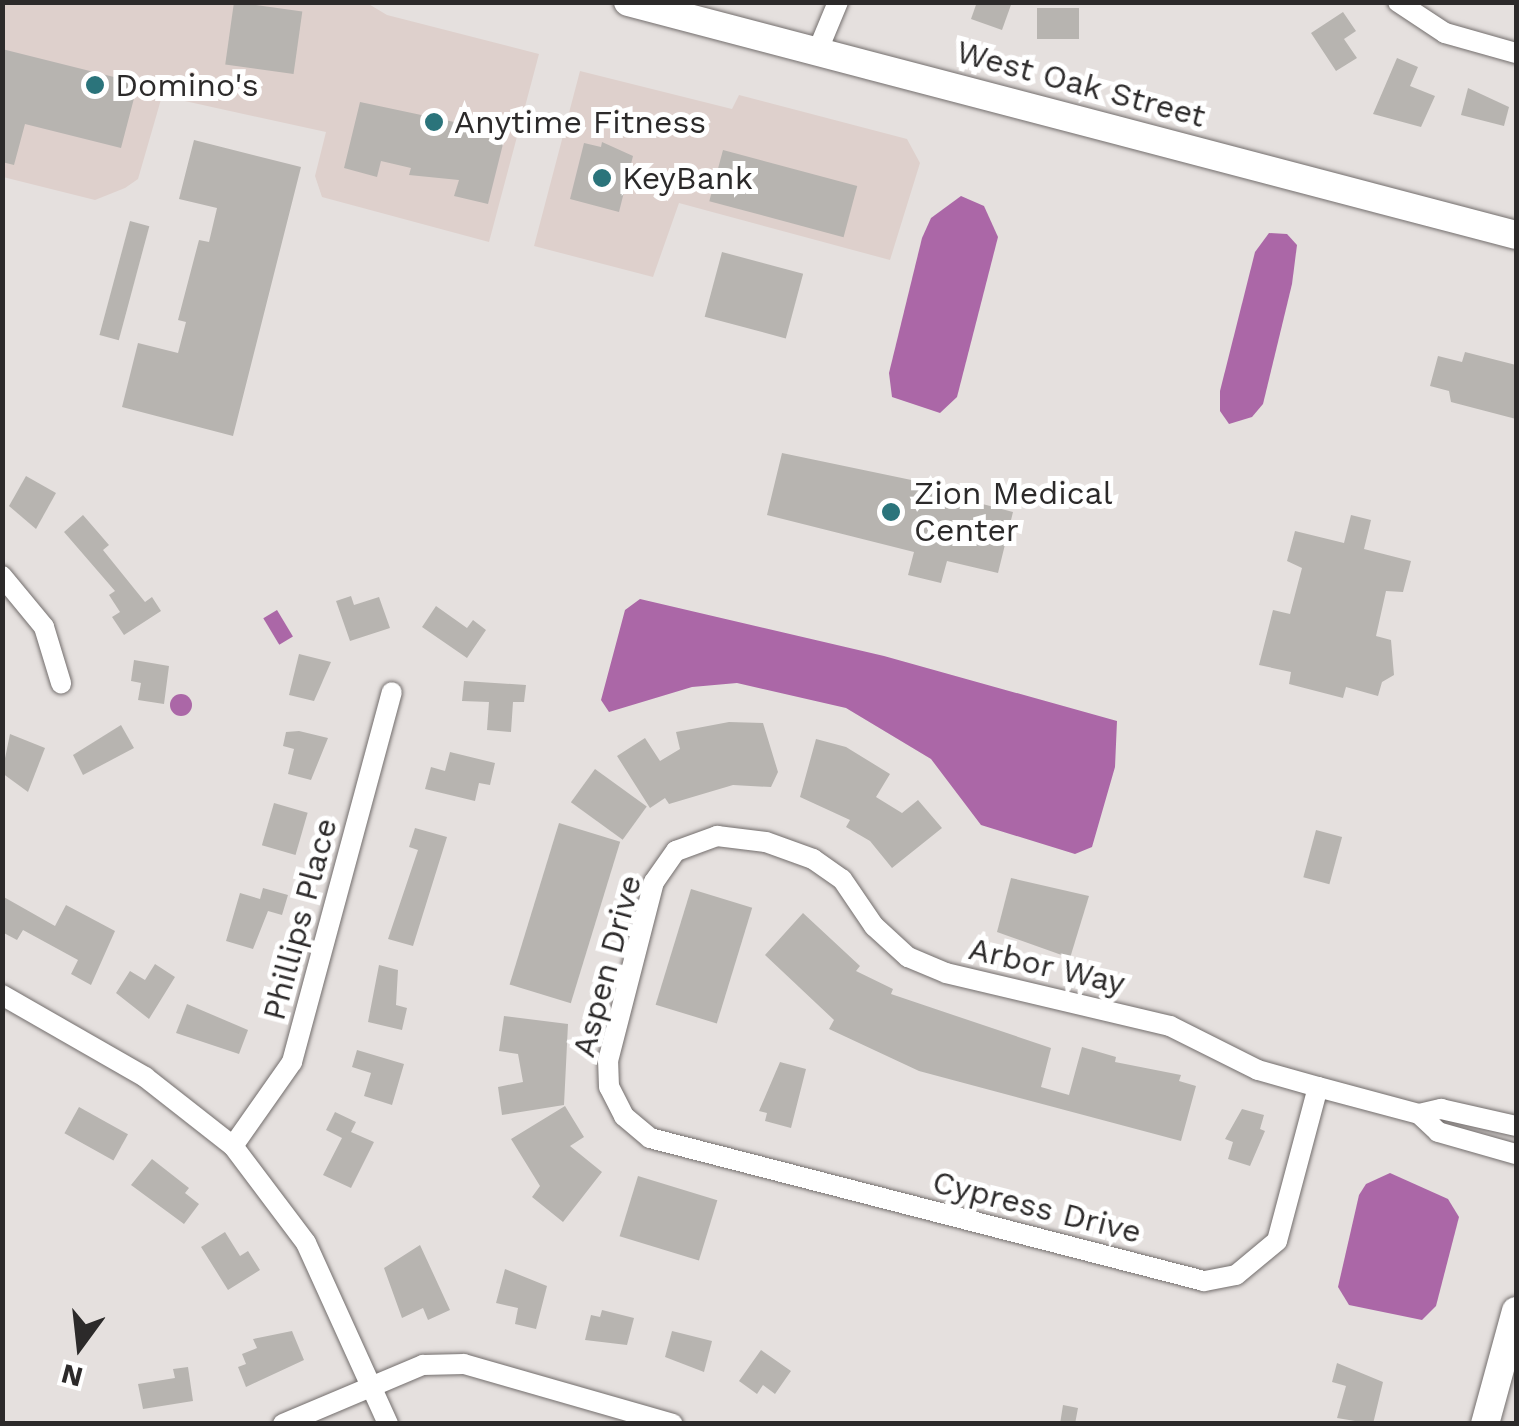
<!DOCTYPE html>
<html>
<head>
<meta charset="utf-8">
<style>
	body { margin:0 }
	#map { position:relative; width:1519px; height:1426px; overflow:hidden; background:#e5e0de; font-family:"Work Sans",sans-serif }
	div>[style] { position:absolute }
	.built>* { inset:0; background:#ded0cc }
	.water>* { inset:0; background:#ab67a7; transform-origin:0 0 }
	.round { border-radius:50% }
	.building>* { inset:0; background:#b7b4b0; transform-origin:0 0 }
	.roads { filter:drop-shadow(0 0 2px #736e6d) drop-shadow(0 0 2px #736e6d) }
	.street>* { height:20px; margin:-10px; padding:0 10px; transform-origin:10px; border-radius:10px; background:#fff }
	.secondary>* { height:28px; margin:-14px; padding:0 14px; transform-origin:14px; border-radius:14px; background:#fff }
	.dots>* { width:28px; height:28px; translate:-50% -50%; box-sizing:border-box; border:5px solid #fff; border-radius:50% }
	span { translate:-50% -50%; white-space:nowrap; text-align:center; line-height:1.15; -webkit-text-stroke:10px #fff; paint-order:stroke }
	.street-label { font-size:32px; color:#2c2a2a }
	.poi-label { font-size:32px; color:#2c2a2a }
	.left { translate:0 -50%; text-align:left }
	.frame { position:absolute; inset:0; border:5px solid #2c2a2a; pointer-events:none }
	.north { position:absolute; left:30px; top:1296px; width:100px; height:100px; -webkit-text-stroke:8px #fff; paint-order:stroke; rotate:195deg; font-size:28px; font-weight:700; line-height:40px; text-align:center; color:#2c2a2a }
	.north::after { content:''; display:block; margin:auto; width:35px; height:45px; background:#2c2a2a; clip-path:polygon(50% 0,100% 100%,50% 72%,0 100%) }
</style>
</head>
<body>
<div id="map">
	<div class="built">
		<div style="clip-path:polygon(2px 3px,367px 3px,387px 15px,539px 54px,489px 242px,322px 197px,315px 176px,326px 132px,162px 96px,138px 179px,125px 188px,95px 200px,3px 177px)"></div>
		<div style="clip-path:polygon(580px 71px,732px 109px,739px 95px,907px 139px,920px 163px,890px 260px,679px 203px,653px 277px,534px 246px)"></div>
	</div>
	<div class="water">
		<div style="clip-path:polygon(961px 196px,984px 206px,998px 237px,957px 397px,940px 413px,892px 397px,889px 373px,922px 238px,931px 218px)"></div>
		<div style="clip-path:polygon(1269px 233px,1287px 234px,1297px 245px,1292px 284px,1263px 404px,1252px 417px,1229px 424px,1220px 411px,1220px 391px,1255px 252px)"></div>
		<div style="clip-path:polygon(640px 599px,884px 656px,1117px 721px,1115px 767px,1092px 847px,1075px 854px,981px 825px,931px 759px,846px 708px,737px 683px,692px 687px,609px 712px,601px 700px,625px 610px)"></div>
		<div style="left:277px;top:610px;width:31px;height:16px;rotate:59deg"></div>
		<div class="round" style="left:170px;top:694px;width:22px;height:22px"></div>
		<div style="clip-path:polygon(1390px 1173px,1448px 1199px,1459px 1217px,1436px 1306px,1422px 1320px,1349px 1305px,1338px 1287px,1359px 1195px,1366px 1184px)"></div>
	</div>
	<div class="building">
		<div style="left:234px;top:2px;width:69px;height:63px;rotate:8deg"></div>
		<div style="clip-path:polygon(977px 2px,1012px 2px,1002px 30px,971px 19px)"></div>
		<div style="left:1037px;top:8px;width:42px;height:31px"></div>
		<div style="clip-path:polygon(1343px 12px,1356px 31px,1344px 39px,1357px 58px,1336px 71px,1311px 33px)"></div>
		<div style="clip-path:polygon(2px 49px,138px 83px,121px 148px,25px 124px,14px 165px,2px 162px)"></div>
		<div style="clip-path:polygon(1397px 58px,1418px 67px,1410px 86px,1435px 96px,1421px 127px,1373px 114px)"></div>
		<div style="clip-path:polygon(1468px 88px,1509px 107px,1504px 126px,1461px 115px)"></div>
		<div style="clip-path:polygon(360px 102px,459px 123px,457px 128px,504px 140px,488px 204px,454px 196px,459px 180px,409px 175px,411px 168px,381px 161px,377px 177px,344px 168px)"></div>
		<div style="clip-path:polygon(194px 140px,301px 167px,233px 436px,122px 407px,138px 343px,178px 353px,186px 322px,178px 320px,199px 240px,209px 242px,217px 208px,179px 199px)"></div>
		<div style="clip-path:polygon(602px 142px,633px 156px,619px 212px,570px 199px,584px 143px,601px 147px)"></div>
		<div style="left:723px;top:150px;width:139px;height:53px;rotate:15deg"></div>
		<div style="left:130px;top:221px;width:20px;height:118px;rotate:15deg"></div>
		<div style="left:722px;top:252px;width:84px;height:67px;rotate:15deg"></div>
		<div style="clip-path:polygon(1465px 352px,1516px 365px,1516px 419px,1451px 402px,1449px 391px,1430px 386px,1438px 356px,1462px 362px)"></div>
		<div style="clip-path:polygon(782px 453px,921px 482px,929px 490px,1013px 512px,998px 573px,947px 561px,941px 583px,908px 575px,914px 552px,767px 515px)"></div>
		<div style="clip-path:polygon(26px 476px,56px 493px,36px 529px,9px 506px)"></div>
		<div style="clip-path:polygon(83px 515px,109px 545px,103px 550px,145px 602px,152px 597px,161px 611px,124px 635px,112px 617px,120px 612px,109px 595px,115px 591px,64px 532px)"></div>
		<div style="clip-path:polygon(1351px 515px,1371px 520px,1364px 549px,1411px 561px,1403px 592px,1386px 591px,1376px 636px,1391px 640px,1394px 675px,1382px 682px,1378px 696px,1346px 687px,1343px 698px,1289px 684px,1291px 672px,1259px 665px,1273px 610px,1290px 614px,1302px 568px,1287px 561px,1295px 531px,1344px 543px)"></div>
		<div style="clip-path:polygon(351px 596px,354px 605px,379px 597px,390px 628px,350px 641px,336px 601px)"></div>
		<div style="clip-path:polygon(436px 606px,467px 628px,473px 620px,486px 630px,467px 658px,422px 627px)"></div>
		<div style="clip-path:polygon(299px 654px,331px 662px,314px 701px,289px 695px)"></div>
		<div style="clip-path:polygon(134px 660px,169px 666px,164px 704px,138px 700px,141px 683px,131px 681px)"></div>
		<div style="clip-path:polygon(464px 681px,526px 685px,524px 702px,513px 702px,511px 732px,487px 730px,489px 702px,462px 701px)"></div>
		<div style="clip-path:polygon(729px 722px,763px 723px,778px 772px,771px 787px,733px 785px,669px 804px,665px 798px,650px 808px,617px 756px,645px 738px,660px 761px,680px 749px,676px 732px)"></div>
		<div style="clip-path:polygon(121px 725px,134px 748px,83px 775px,73px 755px)"></div>
		<div style="clip-path:polygon(299px 731px,328px 738px,311px 780px,288px 774px,294px 749px,283px 746px,286px 732px)"></div>
		<div style="clip-path:polygon(10px 734px,45px 748px,28px 792px,2px 773px)"></div>
		<div style="clip-path:polygon(816px 739px,846px 747px,890px 774px,876px 797px,902px 813px,918px 800px,942px 828px,892px 868px,870px 841px,846px 827px,850px 820px,800px 797px)"></div>
		<div style="clip-path:polygon(450px 752px,495px 763px,490px 785px,479px 783px,475px 801px,425px 789px,431px 767px,445px 771px)"></div>
		<div style="left:595px;top:769px;width:64px;height:41px;rotate:36deg"></div>
		<div style="left:274px;top:803px;width:35px;height:44px;rotate:16deg"></div>
		<div style="left:559px;top:823px;width:64px;height:169px;rotate:17deg"></div>
		<div style="clip-path:polygon(415px 828px,447px 837px,413px 946px,388px 939px,418px 850px,409px 847px)"></div>
		<div style="left:1316px;top:830px;width:27px;height:49px;rotate:15deg"></div>
		<div style="clip-path:polygon(1011px 878px,1089px 896px,1070px 958px,997px 932px)"></div>
		<div style="clip-path:polygon(263px 888px,288px 895px,282px 915px,268px 911px,253px 949px,226px 941px,240px 893px,260px 899px)"></div>
		<div style="left:691px;top:889px;width:64px;height:121px;rotate:17deg"></div>
		<div style="clip-path:polygon(2px 896px,55px 926px,66px 905px,115px 931px,91px 985px,71px 974px,78px 960px,23px 930px,17px 940px,2px 932px)"></div>
		<div style="clip-path:polygon(803px 913px,860px 966px,856px 971px,893px 989px,891px 994px,1051px 1048px,1041px 1087px,1069px 1095px,1082px 1047px,1116px 1057px,1115px 1062px,1181px 1075px,1179px 1081px,1196px 1086px,1181px 1141px,919px 1071px,829px 1029px,834px 1020px,765px 955px)"></div>
		<div style="clip-path:polygon(155px 964px,175px 977px,149px 1019px,116px 993px,130px 971px,145px 980px)"></div>
		<div style="clip-path:polygon(379px 965px,398px 970px,396px 1005px,407px 1008px,402px 1030px,368px 1022px)"></div>
		<div style="clip-path:polygon(187px 1004px,248px 1030px,239px 1054px,176px 1033px)"></div>
		<div style="clip-path:polygon(504px 1016px,568px 1024px,564px 1105px,502px 1115px,498px 1087px,523px 1082px,518px 1054px,499px 1051px)"></div>
		<div style="clip-path:polygon(357px 1050px,404px 1064px,392px 1105px,364px 1096px,371px 1073px,352px 1067px)"></div>
		<div style="clip-path:polygon(780px 1062px,806px 1069px,791px 1128px,765px 1121px,767px 1113px,759px 1111px)"></div>
		<div style="clip-path:polygon(565px 1106px,584px 1137px,570px 1146px,602px 1172px,563px 1222px,532px 1197px,540px 1186px,511px 1139px)"></div>
		<div style="left:79px;top:1107px;width:56px;height:30px;rotate:29deg"></div>
		<div style="clip-path:polygon(1242px 1109px,1264px 1115px,1260px 1129px,1265px 1131px,1250px 1166px,1228px 1159px,1233px 1142px,1225px 1139px)"></div>
		<div style="clip-path:polygon(335px 1112px,356px 1122px,351px 1132px,374px 1142px,351px 1188px,323px 1175px,342px 1138px,326px 1130px)"></div>
		<div style="clip-path:polygon(152px 1159px,189px 1188px,185px 1193px,199px 1204px,184px 1224px,131px 1185px)"></div>
		<div style="left:638px;top:1176px;width:83px;height:63px;rotate:17deg"></div>
		<div style="clip-path:polygon(225px 1232px,240px 1256px,248px 1251px,260px 1270px,228px 1290px,201px 1247px)"></div>
		<div style="clip-path:polygon(420px 1245px,450px 1310px,428px 1320px,423px 1308px,402px 1318px,384px 1268px)"></div>
		<div style="clip-path:polygon(505px 1269px,547px 1286px,536px 1329px,515px 1324px,518px 1308px,496px 1303px)"></div>
		<div style="clip-path:polygon(602px 1310px,634px 1318px,627px 1345px,585px 1340px,591px 1315px,600px 1317px)"></div>
		<div style="clip-path:polygon(292px 1331px,304px 1360px,246px 1387px,238px 1367px,246px 1364px,242px 1354px,257px 1348px,253px 1339px)"></div>
		<div style="clip-path:polygon(672px 1331px,712px 1341px,704px 1372px,665px 1357px)"></div>
		<div style="clip-path:polygon(761px 1350px,791px 1371px,775px 1394px,763px 1385px,757px 1394px,739px 1381px)"></div>
		<div style="clip-path:polygon(1337px 1363px,1383px 1382px,1373px 1424px,1337px 1418px,1346px 1386px,1332px 1382px)"></div>
		<div style="clip-path:polygon(188px 1367px,193px 1401px,143px 1409px,138px 1384px,175px 1378px,173px 1369px)"></div>
		<div style="clip-path:polygon(1063px 1405px,1078px 1408px,1075px 1424px,1060px 1424px)"></div>
	</div>
	<div class="roads">
		<div class="street">
			<div style="left:1398px;top:2px;width:56px;rotate:33.4deg"></div>
			<div style="left:1445px;top:33px;width:74px;rotate:15.7deg"></div>
			<div style="left:818px;top:50px;width:52px;rotate:-67.4deg"></div>
			<div style="left:2px;top:576px;width:66px;rotate:50.5deg"></div>
			<div style="left:44px;top:627px;width:59px;rotate:73.1deg"></div>
			<div style="left:2px;top:995px;width:165px;rotate:29.8deg"></div>
			<div style="left:145px;top:1077px;width:112px;rotate:38.1deg"></div>
			<div style="left:233px;top:1146px;width:121px;rotate:53deg"></div>
			<div style="left:306px;top:1243px;width:199px;rotate:65.6deg"></div>
			<div style="left:1318px;top:1087px;width:159px;rotate:104.9deg"></div>
			<div style="left:1277px;top:1241px;width:53px;rotate:140.3deg"></div>
			<div style="left:1236px;top:1275px;width:33px;rotate:169deg"></div>
			<div style="left:1204px;top:1281px;width:572px;rotate:-165.53deg"></div>
			<div style="left:650px;top:1138px;width:34px;rotate:-140deg"></div>
			<div style="left:624px;top:1116px;width:33px;rotate:-117deg"></div>
			<div style="left:609px;top:1087px;width:26px;rotate:-92deg"></div>
			<div style="left:608px;top:1061px;width:185px;rotate:-75.6deg"></div>
			<div style="left:654px;top:882px;width:38px;rotate:-55deg"></div>
			<div style="left:676px;top:851px;width:44px;rotate:-20.1deg"></div>
			<div style="left:717px;top:836px;width:49px;rotate:7deg"></div>
			<div style="left:766px;top:842px;width:50px;rotate:19.9deg"></div>
			<div style="left:813px;top:859px;width:35px;rotate:35deg"></div>
			<div style="left:842px;top:879px;width:57px;rotate:55.8deg"></div>
			<div style="left:874px;top:926px;width:46px;rotate:42.4deg"></div>
			<div style="left:908px;top:957px;width:41px;rotate:22.8deg"></div>
			<div style="left:946px;top:973px;width:230px;rotate:13.3deg"></div>
			<div style="left:1170px;top:1026px;width:98px;rotate:26.6deg"></div>
			<div style="left:1258px;top:1070px;width:62px;rotate:15.8deg"></div>
			<div style="left:1318px;top:1087px;width:105px;rotate:15deg"></div>
			<div style="left:1419px;top:1114px;width:23px;rotate:-13deg"></div>
			<div style="left:1441px;top:1109px;width:77px;rotate:12.8deg"></div>
			<div style="left:1419px;top:1114px;width:26px;rotate:43deg"></div>
			<div style="left:1438px;top:1132px;width:81px;rotate:15.8deg"></div>
			<div style="left:233px;top:1146px;width:103px;rotate:-54.9deg"></div>
			<div style="left:292px;top:1062px;width:383px;rotate:-74.9deg"></div>
			<div style="left:283px;top:1424px;width:152px;rotate:-22.9deg"></div>
			<div style="left:423px;top:1365px;width:41px;rotate:-1.4deg"></div>
			<div style="left:464px;top:1364px;width:217px;rotate:16deg"></div>
		</div>
		<div class="secondary">
			<div style="left:628px;top:2px;width:918px;rotate:14.7deg"></div>
			<div style="left:1485px;top:1424px;width:117px;rotate:-74.7deg"></div>
		</div>
	</div>
	<div class="dots">
		<div style="left:95px;top:85px;background:#2b747b"></div>
		<div style="left:434px;top:122px;background:#2b747b"></div>
		<div style="left:602px;top:178px;background:#2b747b"></div>
		<div style="left:891px;top:512px;background:#2b747b"></div>
	</div>
	<div class="street-label">
		<span style="left:1081px;top:84px;rotate:15deg">West Oak Street</span>
		<span style="left:300px;top:919px;rotate:-75deg">Phillips Place</span>
		<span style="left:607px;top:966px;rotate:-75deg">Aspen Drive</span>
		<span style="left:1047px;top:966px;rotate:13deg">Arbor Way</span>
		<span style="left:1037px;top:1207px;rotate:14deg">Cypress Drive</span>
	</div>
	<div class="poi-label">
		<span class="left" style="left:115px;top:85px">Domino's</span>
		<span class="left" style="left:454px;top:122px">Anytime Fitness</span>
		<span class="left" style="left:622px;top:178px">KeyBank</span>
		<span class="left" style="left:914px;top:512px">Zion Medical<br>Center</span>
	</div>
	<div class="frame"></div>
	<div class="north">N</div>
</div>
</body>
</html>
